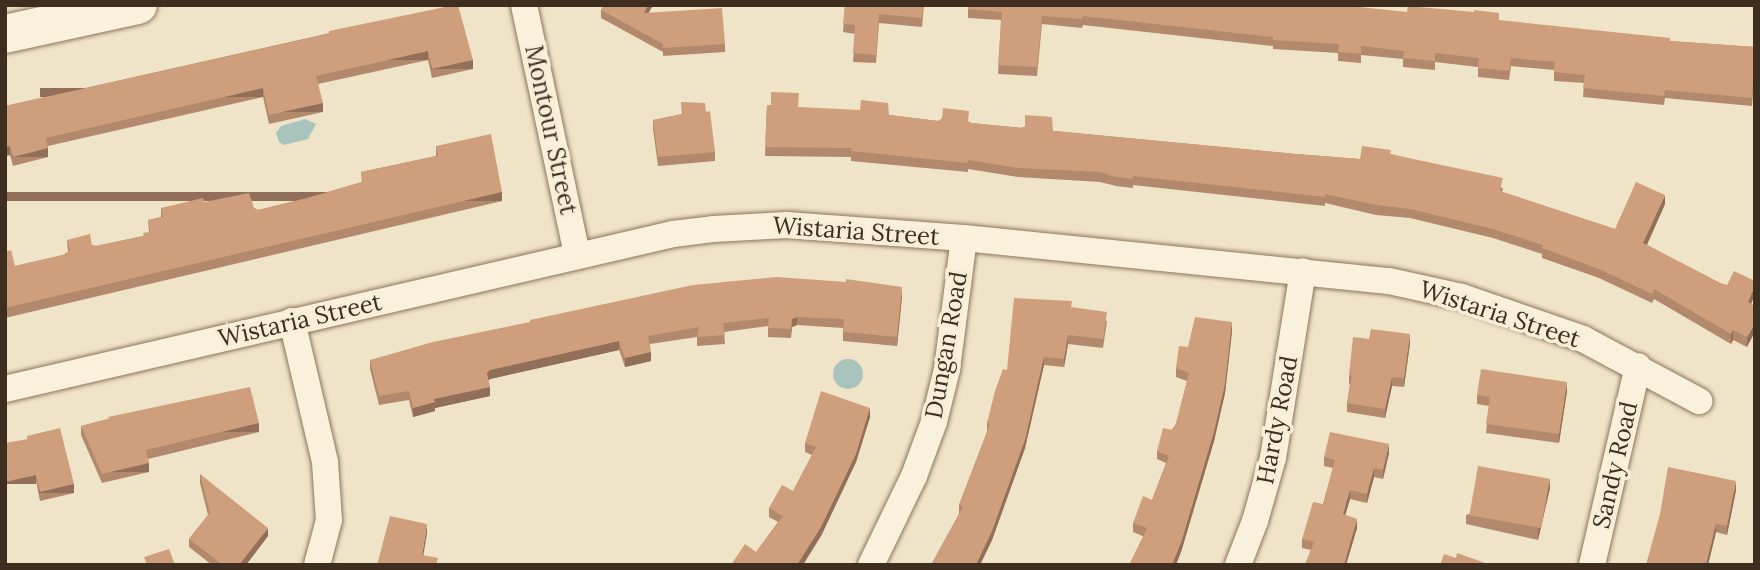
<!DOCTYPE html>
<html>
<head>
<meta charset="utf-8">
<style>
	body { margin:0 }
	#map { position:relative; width:1760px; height:570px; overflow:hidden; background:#f0e4c8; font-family:Lora,serif }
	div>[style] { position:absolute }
	.water>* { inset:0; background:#a9c4bc }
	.round { border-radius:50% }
	.roads { filter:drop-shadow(0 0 2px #8d765c) drop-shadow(0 0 2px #8d765c) }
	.minor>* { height:26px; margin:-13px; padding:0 13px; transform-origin:13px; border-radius:13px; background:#faf1dc }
	.secondary>* { height:38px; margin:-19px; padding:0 19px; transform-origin:19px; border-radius:19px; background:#faf1dc }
	.wall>* { inset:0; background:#b2896c }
	.shaded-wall>* { inset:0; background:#916f58; transform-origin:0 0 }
	.building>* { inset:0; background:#cf9f7d; transform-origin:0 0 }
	span { translate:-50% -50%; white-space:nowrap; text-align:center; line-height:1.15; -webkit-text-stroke:7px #f7eed8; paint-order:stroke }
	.street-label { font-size:24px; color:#3d2e20 }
	.frame { position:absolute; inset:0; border:7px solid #3d2e20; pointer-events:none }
</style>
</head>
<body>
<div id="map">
	<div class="water">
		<div style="clip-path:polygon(305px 119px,316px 124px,308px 139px,284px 145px,279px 142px,276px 133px,281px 126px)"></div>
		<div class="round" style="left:833px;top:359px;width:30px;height:30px"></div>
	</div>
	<div class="roads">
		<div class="minor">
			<div style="left:524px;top:5px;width:256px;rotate:78deg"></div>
			<div style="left:292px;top:321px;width:145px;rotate:76.8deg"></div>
			<div style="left:325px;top:462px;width:58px;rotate:86.1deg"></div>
			<div style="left:329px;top:520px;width:47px;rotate:104.9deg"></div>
			<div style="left:5px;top:389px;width:686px;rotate:-13.06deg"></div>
			<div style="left:673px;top:234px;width:40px;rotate:-7.1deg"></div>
			<div style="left:713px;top:229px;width:74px;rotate:-3.1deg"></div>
			<div style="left:787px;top:225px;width:177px;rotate:4.2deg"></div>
			<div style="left:964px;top:238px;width:427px;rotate:5.8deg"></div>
			<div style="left:1389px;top:281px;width:75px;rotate:12.4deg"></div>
			<div style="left:1462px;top:297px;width:128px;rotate:19.1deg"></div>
			<div style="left:1583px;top:339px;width:132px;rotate:28.1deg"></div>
			<div style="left:871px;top:565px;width:99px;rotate:-64.2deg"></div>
			<div style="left:914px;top:476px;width:58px;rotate:-69.7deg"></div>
			<div style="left:934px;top:422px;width:55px;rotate:-76.2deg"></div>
			<div style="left:947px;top:369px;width:132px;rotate:-82.6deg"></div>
			<div style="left:1238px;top:565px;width:47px;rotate:-68.9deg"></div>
			<div style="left:1255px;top:521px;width:66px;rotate:-74.1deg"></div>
			<div style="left:1273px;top:458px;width:189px;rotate:-80.9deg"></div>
			<div style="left:1592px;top:565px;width:204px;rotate:-77deg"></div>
		</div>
		<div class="secondary">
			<div style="left:5px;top:34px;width:136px;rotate:-12.3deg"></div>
		</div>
	</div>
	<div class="wall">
		<div style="clip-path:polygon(455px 5px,473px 69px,432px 78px,428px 60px,318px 84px,323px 112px,269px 124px,263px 97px,48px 146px,48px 157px,13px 166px,10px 155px,5px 156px,5px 106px)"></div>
		<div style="clip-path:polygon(604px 5px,653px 5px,648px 13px,725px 44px,725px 52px,663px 56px,663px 52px,601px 18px,601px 10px)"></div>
		<div style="clip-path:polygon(842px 5px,924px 5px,922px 27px,879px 23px,876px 63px,853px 62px,855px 34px,843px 32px,845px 6px)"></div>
		<div style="clip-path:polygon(968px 5px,1499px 21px,1670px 41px,1755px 47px,1755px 93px,1753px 93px,1752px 106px,1665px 98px,1664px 105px,1583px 97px,1584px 83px,1554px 81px,1554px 70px,1511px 66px,1509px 80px,1478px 77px,1478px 67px,1435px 62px,1435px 70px,1403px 67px,1403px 59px,1361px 55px,1361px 63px,1338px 61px,1338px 53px,1273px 49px,1273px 46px,1083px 25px,1082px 28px,1042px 24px,1037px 76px,998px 74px,1001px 20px,968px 18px)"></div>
		<div style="clip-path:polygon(681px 102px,706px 112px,715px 152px,715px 161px,658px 166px,653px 129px,653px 120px,682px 114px)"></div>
		<div style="clip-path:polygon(767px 105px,889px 115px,938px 121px,969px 122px,971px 123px,1296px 154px,1360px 159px,1391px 154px,1503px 188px,1502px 192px,1615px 229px,1665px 204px,1647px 245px,1720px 283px,1755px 294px,1751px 304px,1747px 347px,1733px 340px,1731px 344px,1654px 299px,1652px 303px,1599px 278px,1542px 258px,1542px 254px,1493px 238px,1410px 218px,1376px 215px,1325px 203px,1325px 206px,1133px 185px,1133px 188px,1116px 186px,1100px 182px,1018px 177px,968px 169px,968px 172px,851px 161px,851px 157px,765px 156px)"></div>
		<div style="clip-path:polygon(436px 146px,502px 201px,5px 318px,5px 252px,15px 266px,63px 255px,68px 252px,67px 240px,96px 246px,143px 236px,149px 232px,148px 220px,161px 217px,161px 208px,204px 202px,254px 208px,258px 210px,307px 198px,362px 182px,361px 172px,436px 156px)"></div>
		<div style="clip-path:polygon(902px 296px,897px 346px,843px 341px,843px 328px,797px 325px,792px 327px,791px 338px,768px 337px,768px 326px,724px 332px,725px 344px,697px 346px,697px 337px,650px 344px,651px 361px,625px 367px,619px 350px,490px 379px,488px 381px,490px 396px,435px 408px,435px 411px,413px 417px,409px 400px,379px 405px,370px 369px,370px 360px)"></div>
		<div style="clip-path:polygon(1072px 308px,1107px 321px,1103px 348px,1068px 344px,1064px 367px,1044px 365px,1025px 448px,992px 540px,980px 565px,931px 565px,959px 514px,959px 505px,987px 432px,987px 423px,1007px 370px)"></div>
		<div style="clip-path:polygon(1232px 331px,1225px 393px,1214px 441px,1181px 552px,1133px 532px,1133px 523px,1152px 500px,1166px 463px,1157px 459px,1157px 451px,1176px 424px,1187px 381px,1176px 377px,1176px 368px,1188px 347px)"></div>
		<div style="clip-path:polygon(1410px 343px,1404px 387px,1392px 386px,1385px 418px,1347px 412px,1347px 403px,1350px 384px,1349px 384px,1349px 375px)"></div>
		<div style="clip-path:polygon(1567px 391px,1559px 443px,1486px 433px,1489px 406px,1477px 404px,1477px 395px)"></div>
		<div style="clip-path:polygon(870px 417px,856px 462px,821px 536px,756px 552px,778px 522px,769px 517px,769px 508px,793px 491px,812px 455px,805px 452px,805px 443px)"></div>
		<div style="clip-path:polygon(108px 419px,259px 432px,148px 459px,149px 472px,102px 483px,81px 435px,81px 426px)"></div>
		<div style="clip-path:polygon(27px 436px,74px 493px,40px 501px)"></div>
		<div style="clip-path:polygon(1389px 453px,1383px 479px,1374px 477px,1367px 503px,1350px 499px,1345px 515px,1357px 528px,1346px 565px,1305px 565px,1311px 550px,1302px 548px,1302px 539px,1323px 504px,1333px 468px,1324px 466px,1324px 457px)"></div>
		<div style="clip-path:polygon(200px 474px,268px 536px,246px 565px,212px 565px,189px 547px,189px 539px,208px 515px,200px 483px)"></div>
		<div style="clip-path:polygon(1550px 488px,1538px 540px,1466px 524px,1466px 515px)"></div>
		<div style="clip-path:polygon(1736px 490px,1727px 535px,1716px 532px,1708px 565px,1646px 565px)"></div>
	</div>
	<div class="shaded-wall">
		<div style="clip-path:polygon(648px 5px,653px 5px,644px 21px,644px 13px)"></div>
		<div style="left:428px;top:51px;width:9px;height:115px;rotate:90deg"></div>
		<div style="left:473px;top:60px;width:9px;height:42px;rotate:90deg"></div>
		<div style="left:263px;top:88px;width:9px;height:223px;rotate:90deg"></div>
		<div style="left:323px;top:103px;width:9px;height:55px;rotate:90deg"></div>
		<div style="clip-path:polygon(10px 146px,10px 155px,5px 156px,5px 147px)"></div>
		<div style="left:48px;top:148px;width:9px;height:36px;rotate:90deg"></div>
		<div style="left:502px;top:192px;width:9px;height:510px;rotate:90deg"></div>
		<div style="clip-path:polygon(1665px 195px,1665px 204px,1643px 253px,1643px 243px)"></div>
		<div style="clip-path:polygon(1755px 285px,1755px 294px,1748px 312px,1748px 302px)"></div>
		<div style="clip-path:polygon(902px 287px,902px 296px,897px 346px,897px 337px)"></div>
		<div style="clip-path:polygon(797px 317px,797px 325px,792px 327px,791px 338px,792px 319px)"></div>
		<div style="clip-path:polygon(1232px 322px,1232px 331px,1225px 393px,1214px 441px,1181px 552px,1176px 565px,1172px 565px)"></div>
		<div style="clip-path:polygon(1755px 323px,1755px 332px,1747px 347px,1747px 337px)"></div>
		<div style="clip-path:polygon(1733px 330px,1733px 340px,1731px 344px,1731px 334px)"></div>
		<div style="clip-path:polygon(1410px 334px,1410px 343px,1404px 387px,1404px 378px)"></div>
		<div style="clip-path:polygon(1068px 335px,1068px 344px,1064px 367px,1064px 359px)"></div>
		<div style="clip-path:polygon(619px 341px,619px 350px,490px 379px,487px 382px,487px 373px,490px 370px)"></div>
		<div style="clip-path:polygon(651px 352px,651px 361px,625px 367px,625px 358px)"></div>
		<div style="clip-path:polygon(1044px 357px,1044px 365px,1025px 448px,992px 540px,980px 565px,976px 565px)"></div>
		<div style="clip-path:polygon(1392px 377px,1392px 386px,1385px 418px,1385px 409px)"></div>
		<div style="clip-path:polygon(1567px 382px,1567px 391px,1559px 443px,1559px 434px)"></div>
		<div style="clip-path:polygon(490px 387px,490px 396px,435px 408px,435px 411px,413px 417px,413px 408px,434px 399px)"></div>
		<div style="clip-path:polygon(870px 408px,870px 417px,856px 462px,821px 536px,803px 565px,797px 565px)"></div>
		<div style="left:259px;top:423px;width:9px;height:116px;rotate:90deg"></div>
		<div style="clip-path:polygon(1389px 444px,1389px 453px,1383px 479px,1383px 470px)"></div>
		<div style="left:149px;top:463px;width:9px;height:48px;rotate:90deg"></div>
		<div style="clip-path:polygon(1374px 468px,1374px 477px,1367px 503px,1367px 494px)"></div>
		<div style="left:36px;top:475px;width:9px;height:32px;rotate:90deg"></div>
		<div style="clip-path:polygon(1550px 479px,1550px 488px,1538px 540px,1538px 531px)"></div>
		<div style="clip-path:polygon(1736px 481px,1736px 490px,1727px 535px,1727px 526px)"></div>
		<div style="left:74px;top:484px;width:9px;height:35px;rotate:90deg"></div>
		<div style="clip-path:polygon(1350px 490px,1350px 499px,1343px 523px,1343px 514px)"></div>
		<div style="clip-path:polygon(1357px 519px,1357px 528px,1346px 565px,1344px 565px)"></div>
		<div style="clip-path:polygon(427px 524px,427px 533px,422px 564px,422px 555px)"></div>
		<div style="clip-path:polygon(1716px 524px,1716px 532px,1708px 565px,1706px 565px)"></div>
		<div style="clip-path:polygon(268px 528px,268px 536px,246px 565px,239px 565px)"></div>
	</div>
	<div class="building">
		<div style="clip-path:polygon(455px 5px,458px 5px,473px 60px,432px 69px,428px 51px,316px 76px,323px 103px,269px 115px,263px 88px,46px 138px,48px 148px,13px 157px,10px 146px,5px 147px,5px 106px,329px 34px,329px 31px)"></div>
		<div style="clip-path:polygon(604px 5px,648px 5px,644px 13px,722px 8px,725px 44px,663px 48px,663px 44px,601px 10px)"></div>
		<div style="clip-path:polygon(845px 5px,923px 5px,922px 18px,879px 14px,876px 55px,853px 53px,855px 25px,843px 24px)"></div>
		<div style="clip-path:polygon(968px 5px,1340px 5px,1407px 12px,1408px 6px,1474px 12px,1474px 10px,1499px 13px,1499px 20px,1670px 38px,1670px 41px,1755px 47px,1755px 84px,1753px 84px,1752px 98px,1665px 90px,1664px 96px,1583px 88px,1585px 75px,1554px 72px,1555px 62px,1511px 58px,1509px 71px,1478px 68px,1479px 58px,1435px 53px,1435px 61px,1403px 58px,1404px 51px,1361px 46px,1361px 54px,1338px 52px,1339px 44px,1273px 40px,1273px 37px,1083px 16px,1082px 19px,1042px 16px,1037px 67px,998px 65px,1002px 12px,968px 9px)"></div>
		<div style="clip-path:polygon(771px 92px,799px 93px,798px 107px,860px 110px,861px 100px,888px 103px,889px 115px,938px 121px,942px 118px,943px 108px,969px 111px,968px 121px,971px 123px,1021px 128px,1025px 126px,1025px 115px,1052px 117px,1053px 131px,1296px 154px,1360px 159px,1362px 146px,1391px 150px,1390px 154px,1503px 178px,1500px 190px,1503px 192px,1615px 229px,1636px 182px,1665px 195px,1643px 243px,1720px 283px,1727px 285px,1734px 271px,1755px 281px,1755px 285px,1748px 302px,1755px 306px,1755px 323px,1747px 337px,1733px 330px,1731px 334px,1654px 289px,1652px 294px,1599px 269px,1542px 248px,1543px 245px,1493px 229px,1410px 209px,1376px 205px,1325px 194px,1325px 197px,1133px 176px,1133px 179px,1116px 177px,1100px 172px,1018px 168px,968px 160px,968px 163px,851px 151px,851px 148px,765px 147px,767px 105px,771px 105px)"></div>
		<div style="clip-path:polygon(681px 102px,705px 103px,706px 112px,710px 111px,715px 152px,658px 157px,653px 120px,683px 114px)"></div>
		<div style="clip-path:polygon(491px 134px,502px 192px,5px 308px,5px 252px,11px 250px,15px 266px,63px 255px,70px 250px,67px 240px,90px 234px,92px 245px,96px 246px,144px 236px,143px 233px,150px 232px,148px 220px,163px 217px,161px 208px,203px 198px,204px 202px,249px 193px,254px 208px,258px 210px,307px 198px,363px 182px,361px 172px,438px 156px,436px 146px)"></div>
		<div style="clip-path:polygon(777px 277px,846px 282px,846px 279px,902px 287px,897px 337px,843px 332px,844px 319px,797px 317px,792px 319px,791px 329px,768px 328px,769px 318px,723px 323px,725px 335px,697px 337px,699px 327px,648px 336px,651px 352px,625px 358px,619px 341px,490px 370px,487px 373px,490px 387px,434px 399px,435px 402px,413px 408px,409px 391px,379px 396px,370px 360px,433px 342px,530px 322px,530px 320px,693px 285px)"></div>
		<div style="clip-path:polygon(1014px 298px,1072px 301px,1071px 307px,1107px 312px,1103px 339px,1068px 335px,1064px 359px,1044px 357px,1025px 440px,992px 531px,976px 565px,931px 565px,963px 507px,959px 505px,990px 424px,987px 423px,995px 391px,1003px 369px,1007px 370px)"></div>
		<div style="clip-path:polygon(1195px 317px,1232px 322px,1225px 384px,1214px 432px,1181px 543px,1172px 565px,1129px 565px,1147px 528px,1133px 523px,1143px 496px,1152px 500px,1169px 456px,1157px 451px,1163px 428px,1173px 430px,1176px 424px,1189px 373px,1176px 368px,1179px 346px,1188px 347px)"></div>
		<div style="clip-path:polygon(1371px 329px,1410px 334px,1404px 378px,1392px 377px,1385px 409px,1347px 403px,1352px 376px,1349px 375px,1353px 337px,1369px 339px)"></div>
		<div style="clip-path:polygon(1481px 369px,1567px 382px,1559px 434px,1486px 424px,1490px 397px,1477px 395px)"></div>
		<div style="clip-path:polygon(250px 387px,259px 423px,146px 450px,149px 463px,102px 474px,81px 426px,109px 419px,108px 417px)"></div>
		<div style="clip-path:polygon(821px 391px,870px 408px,856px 454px,821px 527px,797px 565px,731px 565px,745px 544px,756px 552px,783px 516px,769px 508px,782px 485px,793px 491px,816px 447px,805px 443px)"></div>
		<div style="clip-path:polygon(60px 428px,74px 484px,40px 492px,36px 475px,5px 482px,5px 443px,28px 439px,27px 436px)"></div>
		<div style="clip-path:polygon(1330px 432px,1389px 444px,1383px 470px,1374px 468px,1367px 494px,1350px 490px,1343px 514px,1357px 519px,1344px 565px,1305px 565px,1314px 542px,1302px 539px,1313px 502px,1323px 504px,1335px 460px,1324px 457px)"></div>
		<div style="left:1478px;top:466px;width:73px;height:50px;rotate:10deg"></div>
		<div style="clip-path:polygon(1668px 467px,1736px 481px,1727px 526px,1716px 524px,1706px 564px,1709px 565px,1646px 565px,1660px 514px)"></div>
		<div style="clip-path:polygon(200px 474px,268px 528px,239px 565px,223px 565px,189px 539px,210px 513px)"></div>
		<div style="clip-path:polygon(390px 516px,427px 524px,422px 555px,438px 558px,436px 565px,377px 565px)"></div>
		<div style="clip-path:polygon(169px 549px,175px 565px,147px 565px,144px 557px)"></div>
		<div style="clip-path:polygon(1457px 553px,1491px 565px,1440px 565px,1444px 554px,1456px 558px)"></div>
	</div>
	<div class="street-label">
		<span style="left:551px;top:130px;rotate:78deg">Montour Street</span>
		<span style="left:856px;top:231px;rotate:4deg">Wistaria Street</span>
		<span style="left:1500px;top:314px;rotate:18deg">Wistaria Street</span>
		<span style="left:300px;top:320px;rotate:-13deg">Wistaria Street</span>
		<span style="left:946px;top:345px;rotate:-80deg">Dungan Road</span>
		<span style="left:1277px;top:420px;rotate:-79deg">Hardy Road</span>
		<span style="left:1615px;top:465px;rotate:-77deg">Sandy Road</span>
	</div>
	<div class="frame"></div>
</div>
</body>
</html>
